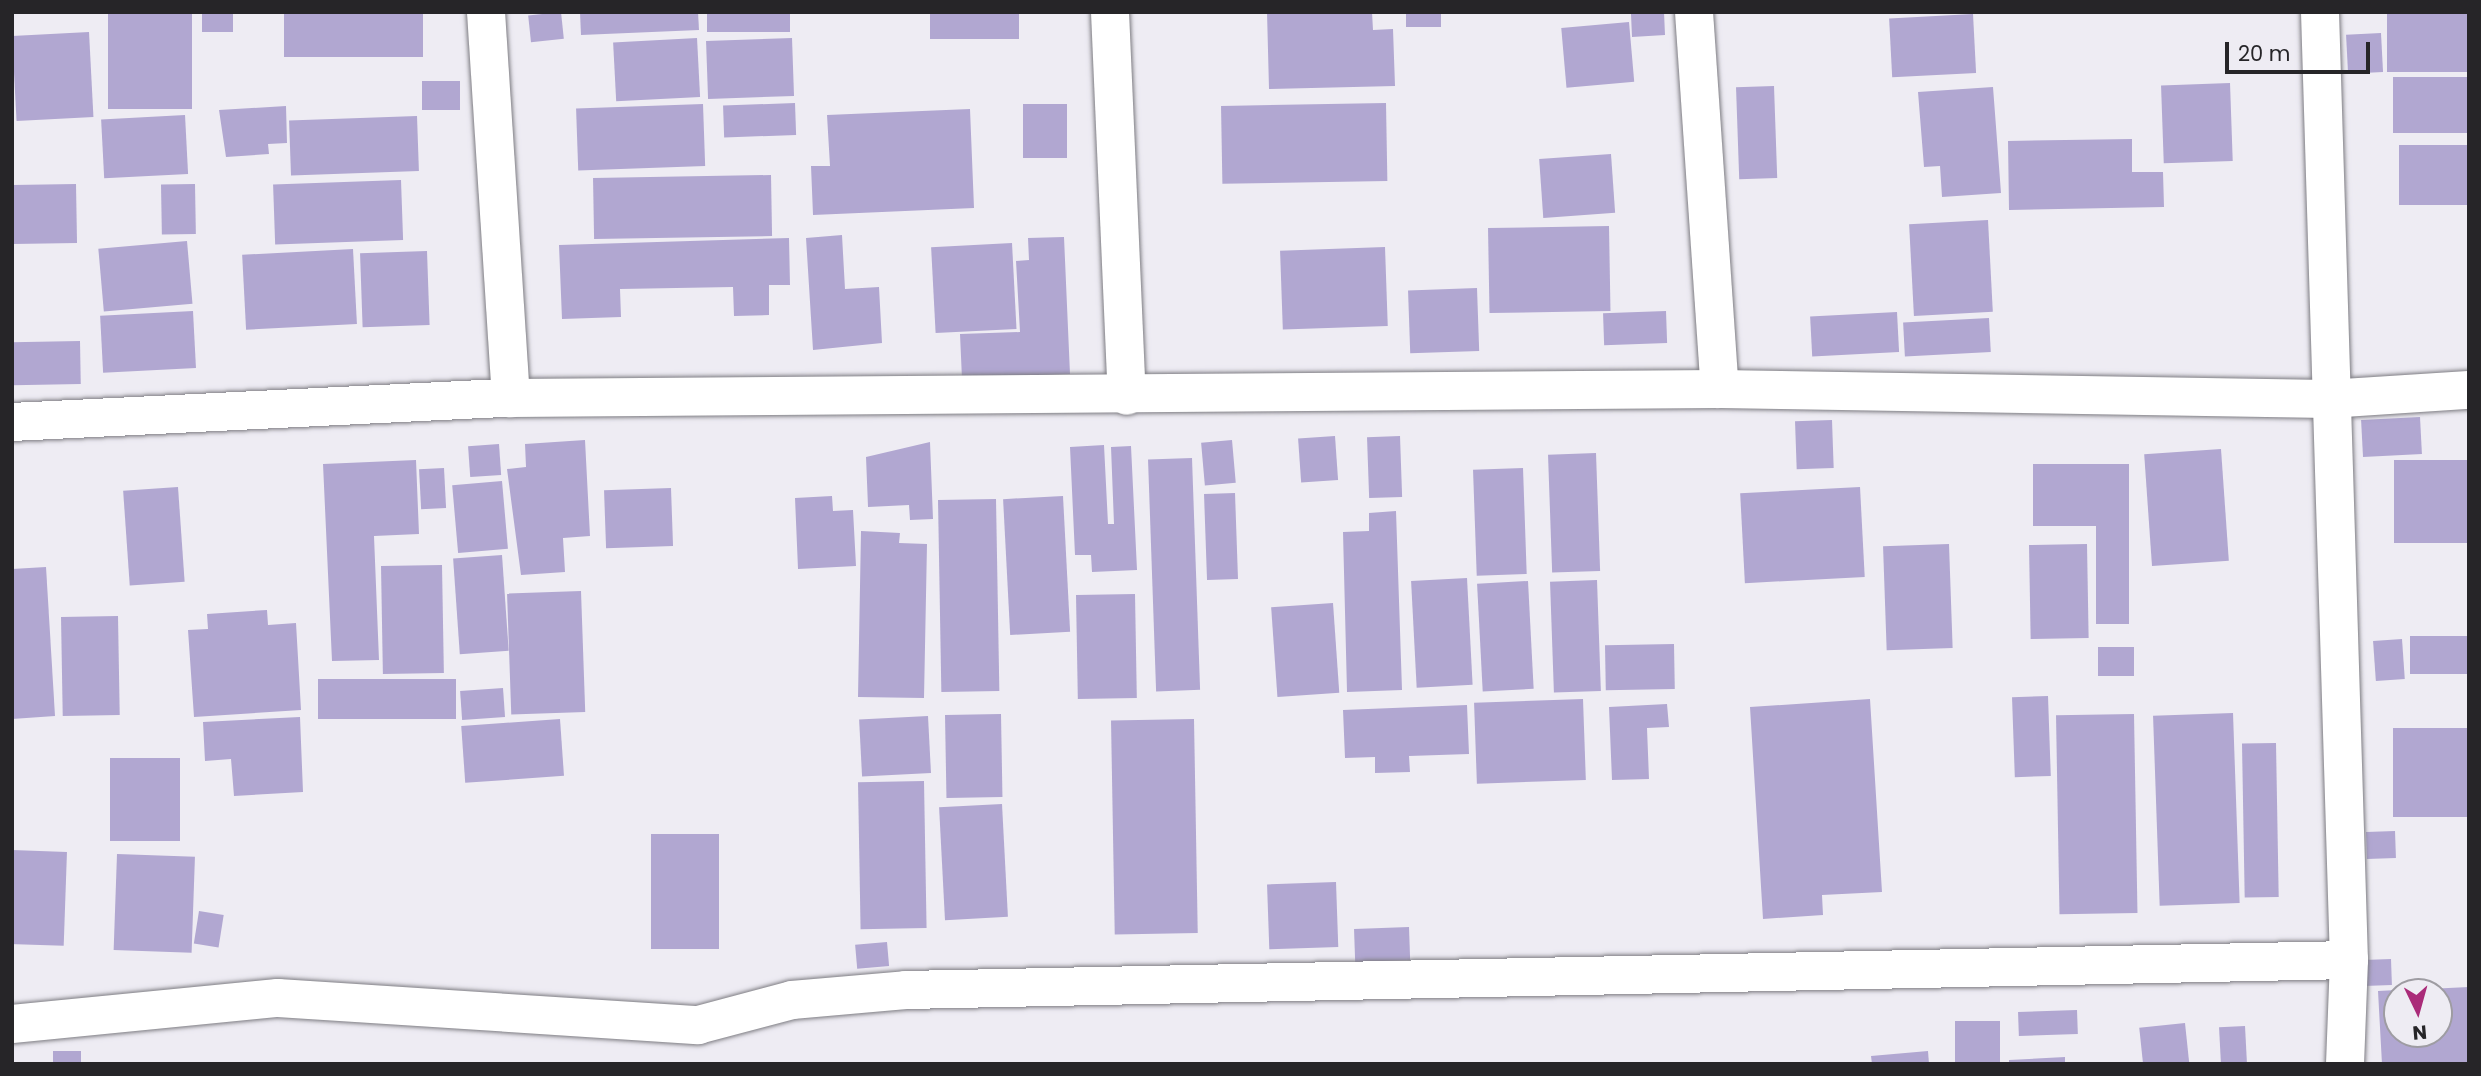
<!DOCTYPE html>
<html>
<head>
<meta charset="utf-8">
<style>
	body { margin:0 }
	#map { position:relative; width:2481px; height:1076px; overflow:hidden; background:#eeecf3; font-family:Poppins,sans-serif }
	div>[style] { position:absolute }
	.building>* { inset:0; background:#b1a7d1; transform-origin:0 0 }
	.roads { filter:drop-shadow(0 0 2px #7e7d83) drop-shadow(0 0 2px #7e7d83) }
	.minor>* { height:38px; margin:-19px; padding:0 19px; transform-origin:19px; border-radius:19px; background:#fff }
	span { translate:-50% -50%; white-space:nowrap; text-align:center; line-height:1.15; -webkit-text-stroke:7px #eeecf3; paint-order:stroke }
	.frame { position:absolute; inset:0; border:14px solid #262528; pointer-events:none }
	.north { position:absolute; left:2383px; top:978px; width:70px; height:70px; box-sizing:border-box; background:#eeecf3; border:2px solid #9e9ca2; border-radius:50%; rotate:175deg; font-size:19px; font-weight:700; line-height:28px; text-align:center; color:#262528 }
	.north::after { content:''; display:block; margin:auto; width:24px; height:32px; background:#aa2b79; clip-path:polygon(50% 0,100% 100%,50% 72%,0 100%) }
	.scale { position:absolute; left:2225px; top:42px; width:145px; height:32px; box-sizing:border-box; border:4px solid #262528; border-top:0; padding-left:9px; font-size:21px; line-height:24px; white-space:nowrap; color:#262528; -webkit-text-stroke:5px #eeecf3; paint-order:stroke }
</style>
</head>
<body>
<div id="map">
	<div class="building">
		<div style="left:108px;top:12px;width:84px;height:97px"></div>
		<div style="left:202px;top:12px;width:31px;height:20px"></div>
		<div style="left:284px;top:12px;width:139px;height:45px"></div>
		<div style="left:561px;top:12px;width:27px;height:33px;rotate:84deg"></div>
		<div style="clip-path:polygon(580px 12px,698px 12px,699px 30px,581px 35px)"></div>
		<div style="left:707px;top:12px;width:83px;height:20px"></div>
		<div style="left:930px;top:12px;width:89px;height:27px"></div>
		<div style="clip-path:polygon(1267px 12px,1372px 12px,1373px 30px,1393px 29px,1395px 86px,1269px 89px)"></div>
		<div style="left:1406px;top:12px;width:35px;height:15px"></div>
		<div style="clip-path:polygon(1625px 12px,1664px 12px,1665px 35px,1632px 37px,1631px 14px)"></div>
		<div style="left:2387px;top:12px;width:82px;height:60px"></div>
		<div style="left:1973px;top:14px;width:59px;height:84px;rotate:87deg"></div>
		<div style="left:1629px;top:22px;width:60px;height:68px;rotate:85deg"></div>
		<div style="left:89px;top:32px;width:85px;height:77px;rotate:87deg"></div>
		<div style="left:2381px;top:33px;width:39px;height:35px;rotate:87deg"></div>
		<div style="left:697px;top:38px;width:59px;height:84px;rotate:87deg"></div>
		<div style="left:792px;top:38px;width:58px;height:86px;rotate:88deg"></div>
		<div style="left:2469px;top:77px;width:56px;height:76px;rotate:90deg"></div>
		<div style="left:422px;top:81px;width:38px;height:29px"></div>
		<div style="left:2230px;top:83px;width:78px;height:69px;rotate:88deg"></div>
		<div style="left:1774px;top:86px;width:92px;height:38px;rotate:88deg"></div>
		<div style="clip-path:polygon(1993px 87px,2001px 193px,1942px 197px,1940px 166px,1924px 167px,1918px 92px)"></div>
		<div style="left:795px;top:103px;width:32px;height:72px;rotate:88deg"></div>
		<div style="left:1386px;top:103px;width:78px;height:165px;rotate:89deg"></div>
		<div style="left:703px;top:104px;width:62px;height:127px;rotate:88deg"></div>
		<div style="left:1023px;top:104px;width:44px;height:54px"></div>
		<div style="clip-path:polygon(286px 106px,287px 143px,268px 144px,269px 154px,226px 157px,219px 110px)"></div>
		<div style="clip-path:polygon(970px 109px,974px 208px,813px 215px,811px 166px,830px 166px,827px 115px)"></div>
		<div style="left:185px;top:115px;width:59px;height:84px;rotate:87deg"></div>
		<div style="left:417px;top:116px;width:55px;height:128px;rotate:88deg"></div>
		<div style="clip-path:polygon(2132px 139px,2132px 172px,2163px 172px,2164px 207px,2009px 210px,2008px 141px)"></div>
		<div style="left:2469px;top:145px;width:60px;height:70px;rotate:90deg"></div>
		<div style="left:1611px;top:154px;width:59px;height:72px;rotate:86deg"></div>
		<div style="left:771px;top:175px;width:61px;height:178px;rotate:89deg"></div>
		<div style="left:401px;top:180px;width:60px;height:128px;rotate:88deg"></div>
		<div style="left:76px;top:184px;width:59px;height:64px;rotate:89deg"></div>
		<div style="left:195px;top:184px;width:50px;height:34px;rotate:89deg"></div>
		<div style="left:1988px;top:220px;width:92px;height:79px;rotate:87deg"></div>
		<div style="left:1609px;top:226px;width:85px;height:121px;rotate:89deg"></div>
		<div style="clip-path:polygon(842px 235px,845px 289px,879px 287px,882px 343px,813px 350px,806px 238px)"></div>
		<div style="clip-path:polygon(1064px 237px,1070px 374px,962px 379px,960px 334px,1020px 332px,1016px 261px,1029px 260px,1028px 238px)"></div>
		<div style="clip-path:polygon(789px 238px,790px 285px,769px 285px,769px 315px,734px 316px,733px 287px,620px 289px,621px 317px,562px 319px,559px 245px)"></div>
		<div style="left:187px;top:241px;width:63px;height:89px;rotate:85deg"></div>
		<div style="left:1012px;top:243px;width:86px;height:81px;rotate:87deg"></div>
		<div style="left:1385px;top:247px;width:79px;height:105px;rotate:88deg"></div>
		<div style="left:353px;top:249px;width:75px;height:111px;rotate:87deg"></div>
		<div style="left:427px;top:251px;width:74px;height:67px;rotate:88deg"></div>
		<div style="left:1477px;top:288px;width:63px;height:69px;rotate:88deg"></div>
		<div style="left:193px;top:311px;width:57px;height:93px;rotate:87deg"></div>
		<div style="left:1666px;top:311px;width:32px;height:63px;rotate:88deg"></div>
		<div style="left:1897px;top:312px;width:40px;height:87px;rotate:87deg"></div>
		<div style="left:1989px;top:318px;width:34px;height:86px;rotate:87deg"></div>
		<div style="left:80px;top:341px;width:43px;height:68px;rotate:89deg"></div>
		<div style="left:2420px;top:417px;width:37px;height:59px;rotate:87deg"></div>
		<div style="left:1832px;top:420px;width:48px;height:37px;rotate:88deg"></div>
		<div style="left:1335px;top:436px;width:44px;height:37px;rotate:86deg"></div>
		<div style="left:1400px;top:436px;width:61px;height:33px;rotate:88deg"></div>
		<div style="clip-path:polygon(585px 440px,590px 536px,563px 538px,565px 572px,521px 575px,507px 469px,526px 467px,525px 444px)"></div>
		<div style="left:1232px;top:440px;width:43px;height:31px;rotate:85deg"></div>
		<div style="clip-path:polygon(930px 442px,933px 519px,910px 520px,909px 505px,868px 507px,866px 457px)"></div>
		<div style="left:499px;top:444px;width:31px;height:31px;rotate:86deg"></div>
		<div style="clip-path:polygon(1104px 445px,1108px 524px,1114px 524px,1111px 447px,1131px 446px,1137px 570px,1092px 572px,1091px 555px,1075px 555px,1070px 447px)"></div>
		<div style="left:2221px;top:449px;width:112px;height:77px;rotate:86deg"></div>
		<div style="left:1596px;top:453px;width:118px;height:48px;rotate:88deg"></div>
		<div style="left:1192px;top:458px;width:232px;height:44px;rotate:88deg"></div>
		<div style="clip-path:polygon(416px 460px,419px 534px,374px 536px,379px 660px,332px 661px,323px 464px)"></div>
		<div style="left:2469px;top:460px;width:83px;height:75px;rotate:90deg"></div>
		<div style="clip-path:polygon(2033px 464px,2129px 464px,2129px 624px,2096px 624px,2096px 526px,2033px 526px)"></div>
		<div style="left:444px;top:468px;width:40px;height:25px;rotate:87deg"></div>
		<div style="left:1523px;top:468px;width:106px;height:50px;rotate:88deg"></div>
		<div style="left:502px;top:481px;width:68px;height:50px;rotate:85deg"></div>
		<div style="left:178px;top:487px;width:95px;height:55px;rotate:86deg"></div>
		<div style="left:1860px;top:487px;width:90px;height:120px;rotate:87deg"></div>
		<div style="left:671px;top:488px;width:58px;height:67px;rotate:88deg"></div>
		<div style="left:1235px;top:493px;width:86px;height:31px;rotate:88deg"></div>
		<div style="clip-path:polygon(832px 496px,833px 511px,853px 510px,856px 566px,798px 569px,795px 498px)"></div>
		<div style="left:1063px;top:496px;width:136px;height:60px;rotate:87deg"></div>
		<div style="left:996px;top:499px;width:192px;height:58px;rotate:89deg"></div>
		<div style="clip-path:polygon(1396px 511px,1402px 690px,1347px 692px,1343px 532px,1369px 531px,1369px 513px)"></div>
		<div style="clip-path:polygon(861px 531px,900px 533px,899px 543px,927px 544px,924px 698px,858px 697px)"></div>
		<div style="left:1949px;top:544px;width:104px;height:66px;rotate:88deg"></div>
		<div style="left:2087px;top:544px;width:94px;height:58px;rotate:89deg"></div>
		<div style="left:502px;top:555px;width:96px;height:49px;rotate:86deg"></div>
		<div style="left:442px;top:565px;width:108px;height:61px;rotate:89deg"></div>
		<div style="clip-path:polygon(46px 567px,55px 716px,12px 719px,12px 569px)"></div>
		<div style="left:1467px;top:578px;width:107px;height:56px;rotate:87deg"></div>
		<div style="left:1597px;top:580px;width:111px;height:47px;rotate:88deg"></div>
		<div style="left:1528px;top:581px;width:108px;height:51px;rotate:87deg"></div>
		<div style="left:581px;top:591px;width:121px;height:74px;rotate:88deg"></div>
		<div style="left:1135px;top:594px;width:104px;height:59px;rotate:89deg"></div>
		<div style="left:1333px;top:603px;width:90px;height:62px;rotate:86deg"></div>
		<div style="clip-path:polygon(267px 610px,268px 625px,296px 623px,301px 710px,194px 717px,188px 630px,208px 629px,207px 614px)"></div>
		<div style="left:118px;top:616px;width:99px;height:57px;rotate:89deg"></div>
		<div style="left:2469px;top:636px;width:38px;height:59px;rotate:90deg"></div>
		<div style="left:2402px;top:639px;width:40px;height:29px;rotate:86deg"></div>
		<div style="left:1674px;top:644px;width:45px;height:69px;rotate:89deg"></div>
		<div style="left:2098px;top:647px;width:36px;height:29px"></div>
		<div style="left:318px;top:679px;width:138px;height:40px"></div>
		<div style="left:503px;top:688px;width:29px;height:43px;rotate:86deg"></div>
		<div style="left:2048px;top:696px;width:80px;height:36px;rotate:88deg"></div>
		<div style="left:1583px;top:699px;width:81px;height:109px;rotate:88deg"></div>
		<div style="clip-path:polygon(1870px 699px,1882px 892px,1822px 895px,1823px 915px,1763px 919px,1750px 707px)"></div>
		<div style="clip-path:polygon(1667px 704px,1669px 727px,1647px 728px,1649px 779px,1612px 780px,1609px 707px)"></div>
		<div style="clip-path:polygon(1467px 705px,1469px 754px,1409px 756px,1410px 772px,1375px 773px,1375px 757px,1345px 758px,1343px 710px)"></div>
		<div style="left:2233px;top:713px;width:190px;height:80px;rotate:88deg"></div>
		<div style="left:1001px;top:714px;width:83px;height:56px;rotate:89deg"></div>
		<div style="left:2134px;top:714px;width:199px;height:78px;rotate:89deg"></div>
		<div style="left:928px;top:716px;width:57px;height:69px;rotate:87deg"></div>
		<div style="clip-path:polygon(300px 717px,303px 792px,234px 796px,231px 759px,205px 761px,203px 722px)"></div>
		<div style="left:560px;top:719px;width:57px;height:99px;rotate:86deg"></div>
		<div style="left:1194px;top:719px;width:214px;height:83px;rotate:89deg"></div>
		<div style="left:2469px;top:728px;width:89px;height:76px;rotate:90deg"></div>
		<div style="left:2276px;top:743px;width:154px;height:34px;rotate:89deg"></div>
		<div style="left:110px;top:758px;width:70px;height:83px"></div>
		<div style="left:924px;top:781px;width:147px;height:66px;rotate:89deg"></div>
		<div style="left:1002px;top:804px;width:113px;height:63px;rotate:87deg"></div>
		<div style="left:2395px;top:831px;width:27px;height:29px;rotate:88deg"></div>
		<div style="left:651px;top:834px;width:68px;height:115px"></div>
		<div style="left:12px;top:850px;width:55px;height:94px;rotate:2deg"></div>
		<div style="left:117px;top:854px;width:78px;height:96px;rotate:2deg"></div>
		<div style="left:1336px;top:882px;width:65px;height:69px;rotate:88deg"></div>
		<div style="left:199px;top:911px;width:25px;height:33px;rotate:9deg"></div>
		<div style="left:1409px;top:927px;width:33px;height:55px;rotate:88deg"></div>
		<div style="left:887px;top:942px;width:24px;height:32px;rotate:85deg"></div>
		<div style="left:2391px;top:959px;width:26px;height:42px;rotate:88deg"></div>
		<div style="clip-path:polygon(2469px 987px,2469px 1064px,2382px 1064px,2378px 991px,2397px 990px,2397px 1034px,2439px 1034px,2439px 992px,2407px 990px)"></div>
		<div style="left:2077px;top:1010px;width:24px;height:59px;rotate:88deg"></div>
		<div style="left:1955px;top:1021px;width:45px;height:43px"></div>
		<div style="left:2185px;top:1023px;width:41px;height:46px;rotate:84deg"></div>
		<div style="left:2245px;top:1026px;width:38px;height:26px;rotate:87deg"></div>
		<div style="left:81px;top:1051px;width:13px;height:28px;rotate:90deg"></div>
		<div style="clip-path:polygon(1928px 1051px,1929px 1064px,1872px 1064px,1871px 1056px)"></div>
		<div style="clip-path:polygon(2065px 1057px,2065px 1064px,2009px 1064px,2009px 1060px)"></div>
	</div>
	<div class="roads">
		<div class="minor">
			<div style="left:486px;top:12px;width:387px;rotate:86.3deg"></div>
			<div style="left:1110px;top:12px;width:384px;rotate:87.5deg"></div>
			<div style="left:1694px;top:12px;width:378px;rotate:86.1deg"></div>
			<div style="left:2320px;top:12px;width:948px;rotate:88.25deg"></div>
			<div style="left:2349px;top:960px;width:104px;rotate:92.2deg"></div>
			<div style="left:12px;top:422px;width:500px;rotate:-2.8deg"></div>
			<div style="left:511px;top:398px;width:1209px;rotate:-0.43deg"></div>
			<div style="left:1720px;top:389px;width:608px;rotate:0.94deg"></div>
			<div style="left:2328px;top:399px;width:141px;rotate:-3.7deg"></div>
			<div style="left:12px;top:1024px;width:267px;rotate:-5.6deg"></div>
			<div style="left:278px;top:998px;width:421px;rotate:3.7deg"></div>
			<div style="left:698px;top:1025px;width:97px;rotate:-14.9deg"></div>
			<div style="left:792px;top:1000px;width:114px;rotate:-5deg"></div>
			<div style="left:906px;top:990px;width:1443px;rotate:-1.19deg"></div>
		</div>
	</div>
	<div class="frame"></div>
	<div class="north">N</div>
	<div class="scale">20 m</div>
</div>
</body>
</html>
